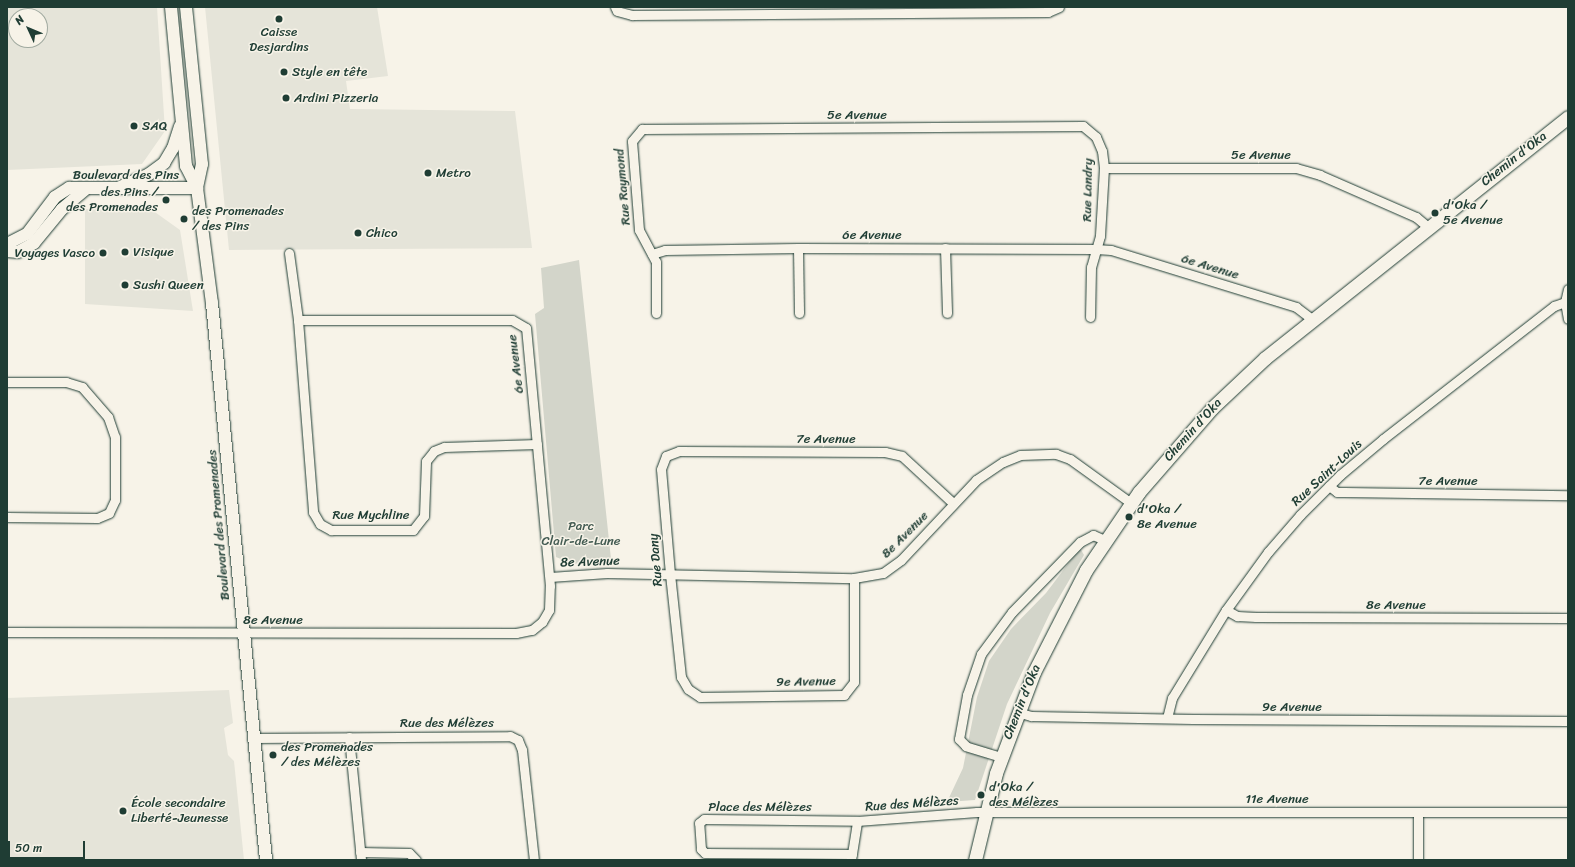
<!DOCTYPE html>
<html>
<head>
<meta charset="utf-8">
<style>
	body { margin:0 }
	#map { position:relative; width:1575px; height:867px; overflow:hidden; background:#f7f3e8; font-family:Sriracha,sans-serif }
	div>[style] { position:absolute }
	.built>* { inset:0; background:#e5e4d9 }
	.green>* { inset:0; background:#d3d5ca }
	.roads { filter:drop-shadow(0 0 1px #1f3d34) drop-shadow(0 0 1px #1f3d34) }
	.minor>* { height:9px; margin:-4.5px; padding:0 4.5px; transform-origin:4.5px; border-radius:4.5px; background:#f7f3e8 }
	.tertiary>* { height:12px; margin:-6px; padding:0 6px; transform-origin:6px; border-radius:6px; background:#f7f3e8 }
	.secondary>* { height:13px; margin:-6.5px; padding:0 6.5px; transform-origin:6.5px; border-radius:6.5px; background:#f7f3e8 }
	.dots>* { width:11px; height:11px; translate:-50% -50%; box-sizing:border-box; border:2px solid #f7f3e8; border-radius:50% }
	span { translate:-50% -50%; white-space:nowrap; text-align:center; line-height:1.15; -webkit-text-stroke:3px #f7f3e8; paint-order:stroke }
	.poi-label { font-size:13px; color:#1f3d34 }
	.left { translate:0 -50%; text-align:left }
	.right { translate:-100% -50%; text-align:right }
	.street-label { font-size:13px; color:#1f3d34 }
	.park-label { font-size:13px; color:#435b52 }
	.frame { position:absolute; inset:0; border:8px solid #1f3d34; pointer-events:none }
	.north { position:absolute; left:8px; top:8px; width:40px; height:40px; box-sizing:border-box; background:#f7f3e8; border:1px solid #a1aaa0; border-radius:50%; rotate:314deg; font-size:11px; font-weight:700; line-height:16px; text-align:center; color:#1f3d34 }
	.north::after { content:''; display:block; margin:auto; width:14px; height:18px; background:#1f3d34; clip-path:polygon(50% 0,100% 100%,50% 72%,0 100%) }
	.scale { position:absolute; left:8px; top:841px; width:77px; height:18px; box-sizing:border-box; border:2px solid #1f3d34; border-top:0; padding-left:5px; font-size:12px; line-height:14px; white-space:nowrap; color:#1f3d34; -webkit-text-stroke:3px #f7f3e8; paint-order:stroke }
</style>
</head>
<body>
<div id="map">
	<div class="built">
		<div style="clip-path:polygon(evenodd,7px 7px,157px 7px,165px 131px,142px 164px,7px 170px,7px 7px,16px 16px,40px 16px,40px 40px,16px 40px,16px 16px)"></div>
		<div style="clip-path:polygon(205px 7px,377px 7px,388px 76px,346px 81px,350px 109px,515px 111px,532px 248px,229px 250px)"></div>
		<div style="clip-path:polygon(85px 209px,152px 210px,180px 230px,193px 311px,85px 304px)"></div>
		<div style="clip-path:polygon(229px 690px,233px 723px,224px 728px,228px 755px,234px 761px,244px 860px,7px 860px,7px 698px)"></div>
	</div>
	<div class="green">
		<div style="clip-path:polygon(579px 260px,611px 559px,573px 564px,556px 557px,535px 314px,544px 308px,541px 268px)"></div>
		<div style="clip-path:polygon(1080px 548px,1084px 555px,1050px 613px,1007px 704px,975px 800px,947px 802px,963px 768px,977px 697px,989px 661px,1011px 629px,1046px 593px)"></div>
	</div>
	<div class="roads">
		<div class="minor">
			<div style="left:615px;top:7px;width:4px;rotate:63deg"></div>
			<div style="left:617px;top:11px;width:16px;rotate:15deg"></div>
			<div style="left:632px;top:15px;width:416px;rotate:-0.4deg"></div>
			<div style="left:1048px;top:12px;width:12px;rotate:-24deg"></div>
			<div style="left:1104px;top:168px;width:192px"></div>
			<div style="left:1296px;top:168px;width:25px;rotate:16deg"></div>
			<div style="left:1320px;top:175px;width:105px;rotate:23.6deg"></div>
			<div style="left:1416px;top:217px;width:16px;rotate:40deg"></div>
			<div style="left:798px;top:248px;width:65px;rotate:89.1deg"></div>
			<div style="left:945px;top:248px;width:65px;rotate:88.2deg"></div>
			<div style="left:289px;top:253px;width:68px;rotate:82.3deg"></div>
			<div style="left:298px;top:320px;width:193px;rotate:85.5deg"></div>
			<div style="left:313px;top:512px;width:14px;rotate:60deg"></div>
			<div style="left:320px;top:524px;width:13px;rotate:29deg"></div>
			<div style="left:331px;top:530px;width:82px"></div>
			<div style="left:413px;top:530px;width:18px;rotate:-52deg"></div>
			<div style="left:424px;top:516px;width:55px;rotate:-87.9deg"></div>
			<div style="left:426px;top:461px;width:13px;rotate:-51deg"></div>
			<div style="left:434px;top:451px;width:11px;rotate:-22deg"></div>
			<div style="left:444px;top:447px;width:93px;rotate:-1.8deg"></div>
			<div style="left:652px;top:254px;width:14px;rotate:-17deg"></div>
			<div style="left:665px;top:250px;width:133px;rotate:-0.9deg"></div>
			<div style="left:798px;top:248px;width:298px;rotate:0.2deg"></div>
			<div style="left:1096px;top:249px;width:15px;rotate:4deg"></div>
			<div style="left:1111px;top:250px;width:194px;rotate:17.1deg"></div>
			<div style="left:1296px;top:307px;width:20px;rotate:37deg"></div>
			<div style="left:1568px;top:289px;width:13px;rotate:103deg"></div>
			<div style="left:1565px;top:302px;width:17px;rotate:80deg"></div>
			<div style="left:656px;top:313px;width:51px;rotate:-90deg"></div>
			<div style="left:656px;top:262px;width:36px;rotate:-118deg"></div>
			<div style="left:639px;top:230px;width:89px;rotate:-94.5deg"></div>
			<div style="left:632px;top:141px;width:16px;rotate:-50deg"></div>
			<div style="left:642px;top:129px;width:441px;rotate:-0.4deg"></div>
			<div style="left:1083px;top:126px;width:17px;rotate:40deg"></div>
			<div style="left:1096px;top:137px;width:15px;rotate:67deg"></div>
			<div style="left:1102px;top:151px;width:17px;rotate:83deg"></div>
			<div style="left:1104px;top:168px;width:68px;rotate:93.4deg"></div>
			<div style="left:1100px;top:236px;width:32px;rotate:106deg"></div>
			<div style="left:1091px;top:267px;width:50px;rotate:91.1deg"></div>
			<div style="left:7px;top:382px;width:59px"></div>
			<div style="left:66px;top:382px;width:17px;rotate:17deg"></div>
			<div style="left:82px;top:387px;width:40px;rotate:49deg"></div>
			<div style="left:108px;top:417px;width:21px;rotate:71deg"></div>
			<div style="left:115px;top:437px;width:63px;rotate:90deg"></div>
			<div style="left:115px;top:500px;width:14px;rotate:115deg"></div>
			<div style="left:109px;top:513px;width:13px;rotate:157deg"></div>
			<div style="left:97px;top:518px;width:90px;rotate:-179.4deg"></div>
			<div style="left:1329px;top:486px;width:10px;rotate:37deg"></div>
			<div style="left:1337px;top:492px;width:7px"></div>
			<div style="left:1344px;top:492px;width:224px;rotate:0.8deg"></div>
			<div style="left:550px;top:577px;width:57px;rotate:-4deg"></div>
			<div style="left:607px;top:573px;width:247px;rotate:1.2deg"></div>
			<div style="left:854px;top:578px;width:29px;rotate:-10deg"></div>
			<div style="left:883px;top:573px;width:22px;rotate:-36deg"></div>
			<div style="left:901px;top:560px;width:110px;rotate:-46.8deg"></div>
			<div style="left:976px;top:480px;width:32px;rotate:-34deg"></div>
			<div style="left:1003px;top:462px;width:18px;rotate:-22deg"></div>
			<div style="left:1020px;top:455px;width:36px;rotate:-2deg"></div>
			<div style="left:1056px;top:454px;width:15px;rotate:20deg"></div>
			<div style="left:1070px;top:459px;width:75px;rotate:35.8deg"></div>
			<div style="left:854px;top:578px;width:104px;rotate:90deg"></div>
			<div style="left:854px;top:682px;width:16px;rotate:128deg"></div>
			<div style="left:844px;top:695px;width:144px;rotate:179.2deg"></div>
			<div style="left:700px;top:697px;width:14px;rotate:-146deg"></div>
			<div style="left:688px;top:689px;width:14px;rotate:-120deg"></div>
			<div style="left:681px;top:677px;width:104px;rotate:-96.1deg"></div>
			<div style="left:670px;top:574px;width:105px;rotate:-94.9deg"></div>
			<div style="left:661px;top:469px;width:14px;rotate:-69deg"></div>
			<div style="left:666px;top:456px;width:14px;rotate:-21deg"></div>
			<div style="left:679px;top:451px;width:206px;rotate:0.3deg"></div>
			<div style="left:885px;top:452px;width:17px;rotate:13deg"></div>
			<div style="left:902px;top:456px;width:69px;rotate:42.7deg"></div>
			<div style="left:1226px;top:610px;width:13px;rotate:29deg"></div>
			<div style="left:1237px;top:616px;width:19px;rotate:3deg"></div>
			<div style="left:1256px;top:617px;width:312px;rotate:0.2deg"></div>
			<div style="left:7px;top:632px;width:509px;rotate:0.11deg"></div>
			<div style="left:516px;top:633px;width:16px;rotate:-11deg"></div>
			<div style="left:532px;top:630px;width:13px;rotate:-39deg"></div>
			<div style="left:542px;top:622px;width:14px;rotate:-60deg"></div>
			<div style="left:549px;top:610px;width:24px;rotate:-88deg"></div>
			<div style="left:550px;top:586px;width:259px;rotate:-95.3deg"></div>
			<div style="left:526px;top:328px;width:16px;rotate:-150deg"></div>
			<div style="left:512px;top:320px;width:214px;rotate:180deg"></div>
			<div style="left:1017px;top:712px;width:15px;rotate:16deg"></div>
			<div style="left:1031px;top:716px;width:162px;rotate:1.1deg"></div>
			<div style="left:1193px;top:719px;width:375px;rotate:0.3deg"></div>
			<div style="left:1167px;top:718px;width:21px;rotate:-76deg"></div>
			<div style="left:1172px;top:698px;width:103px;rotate:-58.5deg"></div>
			<div style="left:1226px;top:610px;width:72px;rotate:-54.1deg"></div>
			<div style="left:1268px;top:552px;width:49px;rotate:-49.1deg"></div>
			<div style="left:1300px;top:515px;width:57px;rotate:-45deg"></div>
			<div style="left:1340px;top:475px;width:56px;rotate:-39.9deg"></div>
			<div style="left:1383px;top:439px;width:217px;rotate:-37.9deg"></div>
			<div style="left:1554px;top:306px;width:12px;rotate:-20deg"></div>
			<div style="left:349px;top:737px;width:124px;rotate:84.4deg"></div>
			<div style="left:254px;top:738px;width:256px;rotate:-0.4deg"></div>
			<div style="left:510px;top:736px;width:9px;rotate:27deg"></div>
			<div style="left:518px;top:740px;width:11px;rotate:68deg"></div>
			<div style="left:522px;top:750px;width:111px;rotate:83.8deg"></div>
			<div style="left:1001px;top:757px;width:37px;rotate:-163deg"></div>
			<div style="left:966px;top:746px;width:10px;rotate:-135deg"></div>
			<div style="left:959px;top:739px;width:45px;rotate:-79.7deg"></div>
			<div style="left:967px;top:695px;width:43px;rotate:-71.1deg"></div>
			<div style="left:981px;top:654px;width:52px;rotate:-53.6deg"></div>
			<div style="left:1012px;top:612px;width:98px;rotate:-45.8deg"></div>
			<div style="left:1080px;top:542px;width:15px;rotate:-28deg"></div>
			<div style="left:1093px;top:535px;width:13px;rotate:23deg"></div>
			<div style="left:360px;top:852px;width:49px;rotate:1.2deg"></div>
			<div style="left:409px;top:853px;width:10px;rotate:45deg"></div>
			<div style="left:852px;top:854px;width:147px;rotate:-179.6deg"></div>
			<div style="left:705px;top:853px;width:6px;rotate:-135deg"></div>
			<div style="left:701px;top:849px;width:26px;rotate:-94deg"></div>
			<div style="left:699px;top:823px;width:6px;rotate:-39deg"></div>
			<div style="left:704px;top:819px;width:153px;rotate:0.7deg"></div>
			<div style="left:851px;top:860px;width:39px;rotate:-81deg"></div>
			<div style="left:857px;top:821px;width:120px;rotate:-4.3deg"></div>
			<div style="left:977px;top:812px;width:591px"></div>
			<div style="left:1418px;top:860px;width:47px;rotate:-90deg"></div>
		</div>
		<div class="tertiary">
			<div style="left:171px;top:7px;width:160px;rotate:84.6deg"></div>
			<div style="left:186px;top:166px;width:25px;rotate:63deg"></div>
			<div style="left:186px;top:7px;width:158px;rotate:84.2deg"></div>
			<div style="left:202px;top:164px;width:25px;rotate:102deg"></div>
			<div style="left:197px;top:188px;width:116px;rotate:82.6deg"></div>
			<div style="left:212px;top:303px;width:560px;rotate:84.46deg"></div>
			<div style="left:118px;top:188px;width:34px;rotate:-24deg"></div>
			<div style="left:149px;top:174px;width:19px;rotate:-36deg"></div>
			<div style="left:164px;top:163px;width:17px;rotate:-59deg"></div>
			<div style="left:173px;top:148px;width:23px;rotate:-72deg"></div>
			<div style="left:7px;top:244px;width:22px;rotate:-27deg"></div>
			<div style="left:27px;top:234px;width:46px;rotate:-52.9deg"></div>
			<div style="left:55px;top:197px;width:17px;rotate:-33deg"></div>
			<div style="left:69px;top:188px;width:128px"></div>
			<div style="left:7px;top:251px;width:11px;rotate:5deg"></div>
			<div style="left:18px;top:252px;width:18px;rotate:-29deg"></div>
			<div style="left:34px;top:243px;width:44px;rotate:-50.5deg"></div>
			<div style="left:62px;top:209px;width:30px;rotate:-40deg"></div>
		</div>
		<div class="secondary">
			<div style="left:975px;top:860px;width:89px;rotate:-76.4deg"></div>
			<div style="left:996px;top:773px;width:108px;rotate:-69.4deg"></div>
			<div style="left:1034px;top:672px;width:114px;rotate:-63deg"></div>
			<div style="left:1086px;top:570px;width:94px;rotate:-55.8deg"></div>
			<div style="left:1139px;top:492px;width:111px;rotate:-49deg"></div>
			<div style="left:1212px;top:408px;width:73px;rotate:-43.3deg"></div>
			<div style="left:1265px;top:358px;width:387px;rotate:-38.5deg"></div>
		</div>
	</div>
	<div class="dots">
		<div style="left:279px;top:19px;background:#1f3d34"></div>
		<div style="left:284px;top:72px;background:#1f3d34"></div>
		<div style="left:286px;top:98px;background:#1f3d34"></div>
		<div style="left:134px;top:126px;background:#1f3d34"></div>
		<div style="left:428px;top:173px;background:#1f3d34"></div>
		<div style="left:166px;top:200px;background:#1f3d34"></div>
		<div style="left:1435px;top:213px;background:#1f3d34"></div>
		<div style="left:184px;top:219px;background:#1f3d34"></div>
		<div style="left:358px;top:233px;background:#1f3d34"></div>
		<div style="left:125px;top:252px;background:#1f3d34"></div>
		<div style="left:103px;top:253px;background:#1f3d34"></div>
		<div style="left:125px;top:285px;background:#1f3d34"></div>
		<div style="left:1129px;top:517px;background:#1f3d34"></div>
		<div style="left:273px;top:755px;background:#1f3d34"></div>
		<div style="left:981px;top:795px;background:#1f3d34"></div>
		<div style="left:123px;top:811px;background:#1f3d34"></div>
	</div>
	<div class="poi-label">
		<span style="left:279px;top:40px">Caisse<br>Desjardins</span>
		<span class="left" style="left:292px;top:72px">Style en tête</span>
		<span class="left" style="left:294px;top:98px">Ardini Pizzeria</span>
		<span class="left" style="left:142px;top:126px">SAQ</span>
		<span class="left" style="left:436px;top:173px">Metro</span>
		<span class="right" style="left:158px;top:200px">des Pins /<br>des Promenades</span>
		<span class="left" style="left:1443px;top:213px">d'Oka /<br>5e Avenue</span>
		<span class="left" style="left:192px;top:219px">des Promenades<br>/ des Pins</span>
		<span class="left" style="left:366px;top:233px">Chico</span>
		<span class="left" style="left:133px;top:252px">Visique</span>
		<span class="right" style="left:95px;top:253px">Voyages Vasco</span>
		<span class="left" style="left:133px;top:285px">Sushi Queen</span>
		<span class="left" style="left:1137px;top:517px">d'Oka /<br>8e Avenue</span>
		<span class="left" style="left:281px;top:755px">des Promenades<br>/ des Mélèzes</span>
		<span class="left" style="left:989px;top:795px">d'Oka /<br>des Mélèzes</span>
		<span class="left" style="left:131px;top:811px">École secondaire<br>Liberté-Jeunesse</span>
	</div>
	<div class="street-label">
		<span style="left:857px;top:115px">5e Avenue</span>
		<span style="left:1261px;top:155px">5e Avenue</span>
		<span style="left:1514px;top:159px;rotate:-38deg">Chemin d'Oka</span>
		<span style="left:126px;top:175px">Boulevard des Pins</span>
		<span style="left:623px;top:187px;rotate:-95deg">Rue Raymond</span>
		<span style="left:1088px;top:190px;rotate:-89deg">Rue Landry</span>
		<span style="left:872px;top:235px">6e Avenue</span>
		<span style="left:1210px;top:267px;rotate:17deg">6e Avenue</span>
		<span style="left:516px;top:364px;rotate:-97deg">6e Avenue</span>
		<span style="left:1193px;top:430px;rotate:-48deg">Chemin d'Oka</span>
		<span style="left:826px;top:439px">7e Avenue</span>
		<span style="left:1327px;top:473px;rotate:-43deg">Rue Saint-Louis</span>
		<span style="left:1448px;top:481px">7e Avenue</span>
		<span style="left:371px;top:515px">Rue Mychline</span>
		<span style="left:219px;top:525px;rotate:-95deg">Boulevard des Promenades</span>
		<span style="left:905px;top:535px;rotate:-45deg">8e Avenue</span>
		<span style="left:656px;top:560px;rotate:-95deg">Rue Dany</span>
		<span style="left:590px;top:562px;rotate:-2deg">8e Avenue</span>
		<span style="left:1396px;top:605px">8e Avenue</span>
		<span style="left:273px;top:620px">8e Avenue</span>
		<span style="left:806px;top:682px;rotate:-1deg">9e Avenue</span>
		<span style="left:1022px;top:702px;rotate:-68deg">Chemin d'Oka</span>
		<span style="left:1292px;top:707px">9e Avenue</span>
		<span style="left:447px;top:723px">Rue des Mélèzes</span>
		<span style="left:1277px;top:799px">11e Avenue</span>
		<span style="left:912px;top:804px;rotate:-4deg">Rue des Mélèzes</span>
		<span style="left:760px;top:807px">Place des Mélèzes</span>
	</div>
	<div class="park-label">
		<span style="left:581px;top:534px">Parc<br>Clair-de-Lune</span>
	</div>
	<div class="frame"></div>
	<div class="north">N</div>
	<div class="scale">50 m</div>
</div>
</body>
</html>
